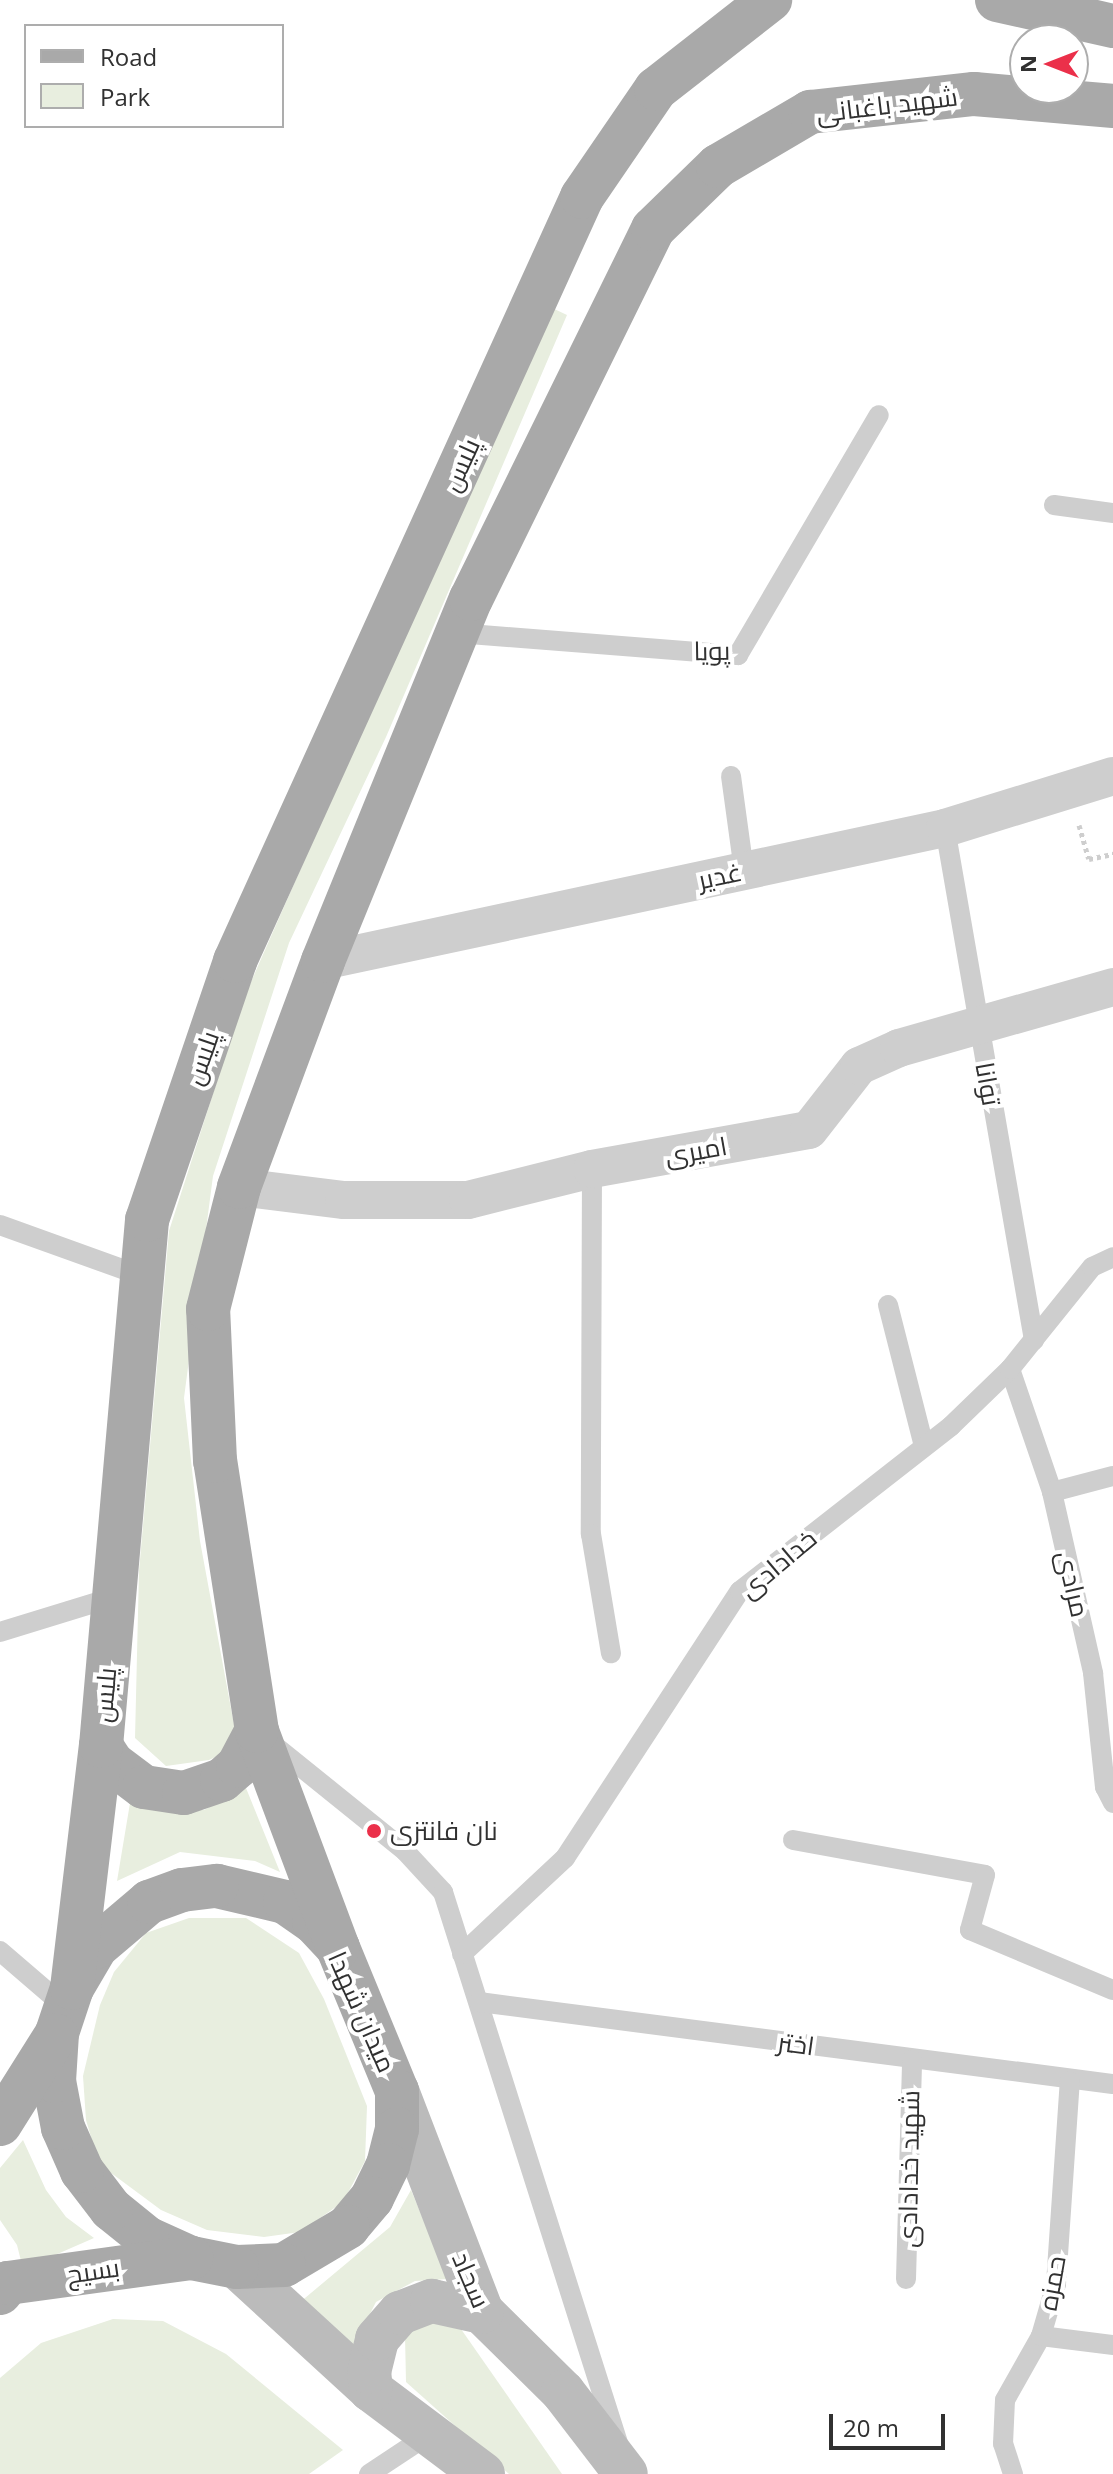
<!DOCTYPE html>
<html>
<head>
<meta charset="utf-8">
<style>
	body { margin:0 }
	#map { position:relative; width:1113px; height:2474px; overflow:hidden; background:#fff; font-family:"Open Sans",Cairo,sans-serif }
	div>[style] { position:absolute }
	.green>* { inset:0; background:#e8eedf }
	.path>* { height:5px; margin-top:-2.5px; transform-origin:0; background:repeating-linear-gradient(90deg,#cecece 0 4px,transparent 0 8px) }
	.lane>* { height:20px; margin:-10px; padding:0 10px; transform-origin:10px; border-radius:10px; background:#cecece }
	.street>* { height:38px; margin:-19px; padding:0 19px; transform-origin:19px; border-radius:19px; background:#cecece }
	.secondary>* { height:44px; margin:-22px; padding:0 22px; transform-origin:22px; border-radius:22px; background:#bbb }
	.primary>* { height:44px; margin:-22px; padding:0 22px; transform-origin:22px; border-radius:22px; background:#a9a9a9 }
	.dots>* { width:22px; height:22px; translate:-50% -50%; box-sizing:border-box; border:4px solid #fff; border-radius:50% }
	span { translate:-50% -50%; white-space:nowrap; text-align:center; line-height:1.15; -webkit-text-stroke:8px #fff; paint-order:stroke }
	.street-label { font-size:26px; color:#313131 }
	.poi-label { font-size:26px; color:#313131 }
	.left { translate:0 -50%; text-align:left }
	.legend { position:absolute; left:24px; top:24px; width:260px; height:104px; box-sizing:border-box; background:#fff; border:2px solid #adadad; margin:0; padding:10px 14px; list-style:none; font-size:24px; color:#313131 }
	.legend li { display:flex; align-items:center; gap:16px; height:40px }
	.legend b { width:40px; border:2px solid #adadad }
	.north { position:absolute; left:1009px; top:24px; width:80px; height:80px; box-sizing:border-box; background:#fff; border:2px solid #adadad; border-radius:50%; rotate:270deg; font-size:22px; font-weight:700; line-height:32px; text-align:center; color:#313131 }
	.north::after { content:''; display:block; margin:auto; width:28px; height:36px; background:#eb304a; clip-path:polygon(50% 0,100% 100%,50% 72%,0 100%) }
	.scale { position:absolute; left:829px; top:2414px; width:116px; height:36px; box-sizing:border-box; border:4px solid #313131; border-top:0; padding-left:10px; font-size:24px; line-height:28px; white-space:nowrap; color:#313131; -webkit-text-stroke:6px #fff; paint-order:stroke }
</style>
</head>
<body>
<div id="map">
	<div class="green">
		<div style="clip-path:polygon(548px 306px,567px 315px,386px 737px,289px 943px,213px 1176px,184px 1398px,200px 1541px,235px 1730px,226px 1752px,209px 1760px,166px 1766px,135px 1738px,139px 1571px,169px 1231px,243px 1000px)"></div>
		<div style="clip-path:polygon(246px 1788px,280px 1872px,255px 1861px,180px 1852px,117px 1881px,130px 1803px,204px 1810px)"></div>
		<div style="clip-path:polygon(189px 1918px,246px 1918px,299px 1953px,324px 1999px,367px 2106px,365px 2161px,343px 2202px,300px 2232px,264px 2237px,207px 2230px,161px 2210px,99px 2164px,86px 2120px,83px 2076px,100px 2005px,114px 1972px,146px 1933px)"></div>
		<div style="clip-path:polygon(23px 2140px,46px 2190px,66px 2217px,94px 2238px,23px 2269px,17px 2245px,0 2220px,0 2168px)"></div>
		<div style="clip-path:polygon(411px 2190px,448px 2279px,415px 2281px,376px 2302px,353px 2347px,299px 2303px,390px 2227px)"></div>
		<div style="clip-path:polygon(113px 2319px,163px 2321px,226px 2354px,343px 2450px,309px 2474px,0 2474px,0 2378px,41px 2343px)"></div>
		<div style="clip-path:polygon(426px 2319px,454px 2319px,562px 2474px,509px 2474px,406px 2382px,405px 2335px)"></div>
	</div>
	<div class="path">
		<div style="left:1079px;top:825px;width:35px;rotate:74deg"></div>
		<div style="left:1089px;top:859px;width:25px;rotate:-12deg"></div>
	</div>
	<div class="lane">
		<div style="left:1054px;top:505px;width:60px;rotate:7.7deg"></div>
		<div style="left:457px;top:633px;width:282px;rotate:4.5deg"></div>
		<div style="left:738px;top:655px;width:278px;rotate:-59.6deg"></div>
		<div style="left:731px;top:776px;width:96px;rotate:82.2deg"></div>
		<div style="left:945px;top:828px;width:520px;rotate:80.14deg"></div>
		<div style="left:592px;top:1169px;width:365px;rotate:90.2deg"></div>
		<div style="left:591px;top:1534px;width:121px;rotate:80.5deg"></div>
		<div style="left:0;top:1225px;width:151px;rotate:19.8deg"></div>
		<div style="left:888px;top:1305px;width:146px;rotate:75.7deg"></div>
		<div style="left:1010px;top:1369px;width:130px;rotate:71.1deg"></div>
		<div style="left:1052px;top:1492px;width:186px;rotate:77.2deg"></div>
		<div style="left:1093px;top:1673px;width:115px;rotate:84deg"></div>
		<div style="left:1105px;top:1787px;width:18px;rotate:63deg"></div>
		<div style="left:1052px;top:1492px;width:63px;rotate:-14.7deg"></div>
		<div style="left:0;top:1632px;width:119px;rotate:-17.1deg"></div>
		<div style="left:270px;top:1742px;width:174px;rotate:38.9deg"></div>
		<div style="left:405px;top:1851px;width:56px;rotate:47.2deg"></div>
		<div style="left:443px;top:1892px;width:578px;rotate:72.38deg"></div>
		<div style="left:793px;top:1840px;width:195px;rotate:10.3deg"></div>
		<div style="left:985px;top:1875px;width:57px;rotate:105.3deg"></div>
		<div style="left:970px;top:1930px;width:155px;rotate:22.8deg"></div>
		<div style="left:0;top:1951px;width:86px;rotate:40.7deg"></div>
		<div style="left:462px;top:1954px;width:141px;rotate:-43deg"></div>
		<div style="left:565px;top:1858px;width:319px;rotate:-56.8deg"></div>
		<div style="left:740px;top:1591px;width:268px;rotate:-38deg"></div>
		<div style="left:951px;top:1426px;width:82px;rotate:-44deg"></div>
		<div style="left:1010px;top:1369px;width:131px;rotate:-51.2deg"></div>
		<div style="left:1092px;top:1267px;width:23px;rotate:-25deg"></div>
		<div style="left:479px;top:2002px;width:639px;rotate:7.37deg"></div>
		<div style="left:906px;top:2279px;width:219px;rotate:-88.4deg"></div>
		<div style="left:1041px;top:2336px;width:73px;rotate:7.1deg"></div>
		<div style="left:369px;top:2474px;width:71px;rotate:-33.5deg"></div>
		<div style="left:1013px;top:2474px;width:32px;rotate:-108deg"></div>
		<div style="left:1003px;top:2444px;width:44px;rotate:-87.4deg"></div>
		<div style="left:1005px;top:2400px;width:73px;rotate:-60.6deg"></div>
		<div style="left:1041px;top:2336px;width:54px;rotate:-73.9deg"></div>
		<div style="left:1056px;top:2284px;width:203px;rotate:-86.1deg"></div>
	</div>
	<div class="street">
		<div style="left:323px;top:961px;width:636px;rotate:-12.07deg"></div>
		<div style="left:945px;top:828px;width:176px;rotate:-17.2deg"></div>
		<div style="left:239px;top:1187px;width:106px;rotate:7.1deg"></div>
		<div style="left:344px;top:1200px;width:124px"></div>
		<div style="left:468px;top:1200px;width:128px;rotate:-14deg"></div>
		<div style="left:592px;top:1169px;width:220px;rotate:-10.2deg"></div>
		<div style="left:809px;top:1130px;width:81px;rotate:-52deg"></div>
		<div style="left:859px;top:1066px;width:44px;rotate:-24.2deg"></div>
		<div style="left:899px;top:1048px;width:223px;rotate:-15.9deg"></div>
	</div>
	<div class="secondary">
		<div style="left:397px;top:2091px;width:237px;rotate:69deg"></div>
		<div style="left:482px;top:2312px;width:114px;rotate:44.6deg"></div>
		<div style="left:563px;top:2392px;width:103px;rotate:52.5deg"></div>
		<div style="left:237px;top:2267px;width:182px;rotate:42.5deg"></div>
		<div style="left:371px;top:2390px;width:140px;rotate:36.9deg"></div>
		<div style="left:371px;top:2390px;width:18px;rotate:-96deg"></div>
		<div style="left:369px;top:2372px;width:34px;rotate:-76deg"></div>
		<div style="left:377px;top:2339px;width:35px;rotate:-49deg"></div>
		<div style="left:400px;top:2313px;width:34px;rotate:-21deg"></div>
		<div style="left:432px;top:2301px;width:51px;rotate:12.4deg"></div>
	</div>
	<div class="primary">
		<div style="left:997px;top:0;width:119px;rotate:12.6deg"></div>
		<div style="left:101px;top:1746px;width:20px;rotate:57deg"></div>
		<div style="left:112px;top:1763px;width:40px;rotate:37deg"></div>
		<div style="left:144px;top:1787px;width:40px;rotate:8.5deg"></div>
		<div style="left:184px;top:1793px;width:40px;rotate:-18.9deg"></div>
		<div style="left:222px;top:1780px;width:21px;rotate:-41deg"></div>
		<div style="left:238px;top:1766px;width:40px;rotate:-62deg"></div>
		<div style="left:217px;top:1886px;width:70px;rotate:13.2deg"></div>
		<div style="left:285px;top:1902px;width:35px;rotate:35deg"></div>
		<div style="left:314px;top:1922px;width:35px;rotate:47deg"></div>
		<div style="left:338px;top:1948px;width:155px;rotate:67.6deg"></div>
		<div style="left:397px;top:2091px;width:38px;rotate:90deg"></div>
		<div style="left:397px;top:2129px;width:37px;rotate:104deg"></div>
		<div style="left:388px;top:2165px;width:37px;rotate:116deg"></div>
		<div style="left:372px;top:2198px;width:38px;rotate:130deg"></div>
		<div style="left:348px;top:2227px;width:74px;rotate:149.3deg"></div>
		<div style="left:284px;top:2265px;width:47px;rotate:177.6deg"></div>
		<div style="left:237px;top:2267px;width:47px;rotate:-168.9deg"></div>
		<div style="left:191px;top:2258px;width:48px;rotate:-155.6deg"></div>
		<div style="left:147px;top:2238px;width:46px;rotate:-141.1deg"></div>
		<div style="left:111px;top:2209px;width:48px;rotate:-127.3deg"></div>
		<div style="left:82px;top:2171px;width:47px;rotate:-113.8deg"></div>
		<div style="left:63px;top:2128px;width:48px;rotate:-100.8deg"></div>
		<div style="left:54px;top:2081px;width:48px;rotate:-86.4deg"></div>
		<div style="left:57px;top:2033px;width:47px;rotate:-71.6deg"></div>
		<div style="left:72px;top:1988px;width:48px;rotate:-59.7deg"></div>
		<div style="left:96px;top:1947px;width:70px;rotate:-40.3deg"></div>
		<div style="left:149px;top:1902px;width:35px;rotate:-20deg"></div>
		<div style="left:182px;top:1890px;width:35px;rotate:-7deg"></div>
		<div style="left:338px;top:1948px;width:232px;rotate:-110.5deg"></div>
		<div style="left:257px;top:1731px;width:273px;rotate:-98.8deg"></div>
		<div style="left:215px;top:1461px;width:152px;rotate:-92.6deg"></div>
		<div style="left:208px;top:1309px;width:126px;rotate:-75.7deg"></div>
		<div style="left:239px;top:1187px;width:241px;rotate:-69.6deg"></div>
		<div style="left:323px;top:961px;width:391px;rotate:-67.8deg"></div>
		<div style="left:471px;top:599px;width:412px;rotate:-63.8deg"></div>
		<div style="left:653px;top:229px;width:91px;rotate:-44.1deg"></div>
		<div style="left:718px;top:166px;width:107px;rotate:-30.4deg"></div>
		<div style="left:810px;top:112px;width:165px;rotate:-6.3deg"></div>
		<div style="left:974px;top:94px;width:140px;rotate:4.9deg"></div>
		<div style="left:72px;top:1988px;width:244px;rotate:-83.2deg"></div>
		<div style="left:101px;top:1746px;width:528px;rotate:-85deg"></div>
		<div style="left:147px;top:1220px;width:274px;rotate:-71.2deg"></div>
		<div style="left:235px;top:961px;width:839px;rotate:-65.57deg"></div>
		<div style="left:582px;top:197px;width:131px;rotate:-55.6deg"></div>
		<div style="left:656px;top:89px;width:145px;rotate:-38deg"></div>
		<div style="left:0;top:2124px;width:105px;rotate:-57.8deg"></div>
		<div style="left:0;top:2293px;width:13px;rotate:-51deg"></div>
		<div style="left:8px;top:2283px;width:185px;rotate:-7.8deg"></div>
	</div>
	<div class="dots">
		<div style="left:374px;top:1831px;background:#eb304a"></div>
	</div>
	<div class="street-label">
		<span style="left:887px;top:105px;rotate:-7deg">شهید باغبانی</span>
		<span style="left:461px;top:465px;rotate:-66deg">پلیس</span>
		<span style="left:712px;top:651px;rotate:-1deg">پویا</span>
		<span style="left:720px;top:876px;rotate:-12deg">غدیر</span>
		<span style="left:202px;top:1058px;rotate:-71deg">پلیس</span>
		<span style="left:988px;top:1084px;rotate:80deg">توانا</span>
		<span style="left:696px;top:1151px;rotate:-10deg">امیری</span>
		<span style="left:778px;top:1564px;rotate:-40deg">خدادادی</span>
		<span style="left:1073px;top:1584px;rotate:77deg">مرادی</span>
		<span style="left:105px;top:1695px;rotate:-85deg">پلیس</span>
		<span style="left:362px;top:2012px;rotate:66deg">میدان شهدا</span>
		<span style="left:796px;top:2044px;rotate:8deg">اختر</span>
		<span style="left:909px;top:2169px;rotate:-89deg">شهید خدادادی</span>
		<span style="left:93px;top:2271px;rotate:-8deg">بسیج</span>
		<span style="left:471px;top:2280px;rotate:67deg">سجاد</span>
		<span style="left:1052px;top:2283px;rotate:-80deg">حمزه</span>
	</div>
	<div class="poi-label">
		<span class="left" style="left:390px;top:1831px">نان فانتزی</span>
	</div>
	<ul class="legend">
	<li><b style="height:10px;background:#a9a9a9"></b>Road</li>
	<li><b style="height:22px;background:#e8eedf"></b>Park</li>
	</ul>
	<div class="north">N</div>
	<div class="scale">20 m</div>
</div>
</body>
</html>
